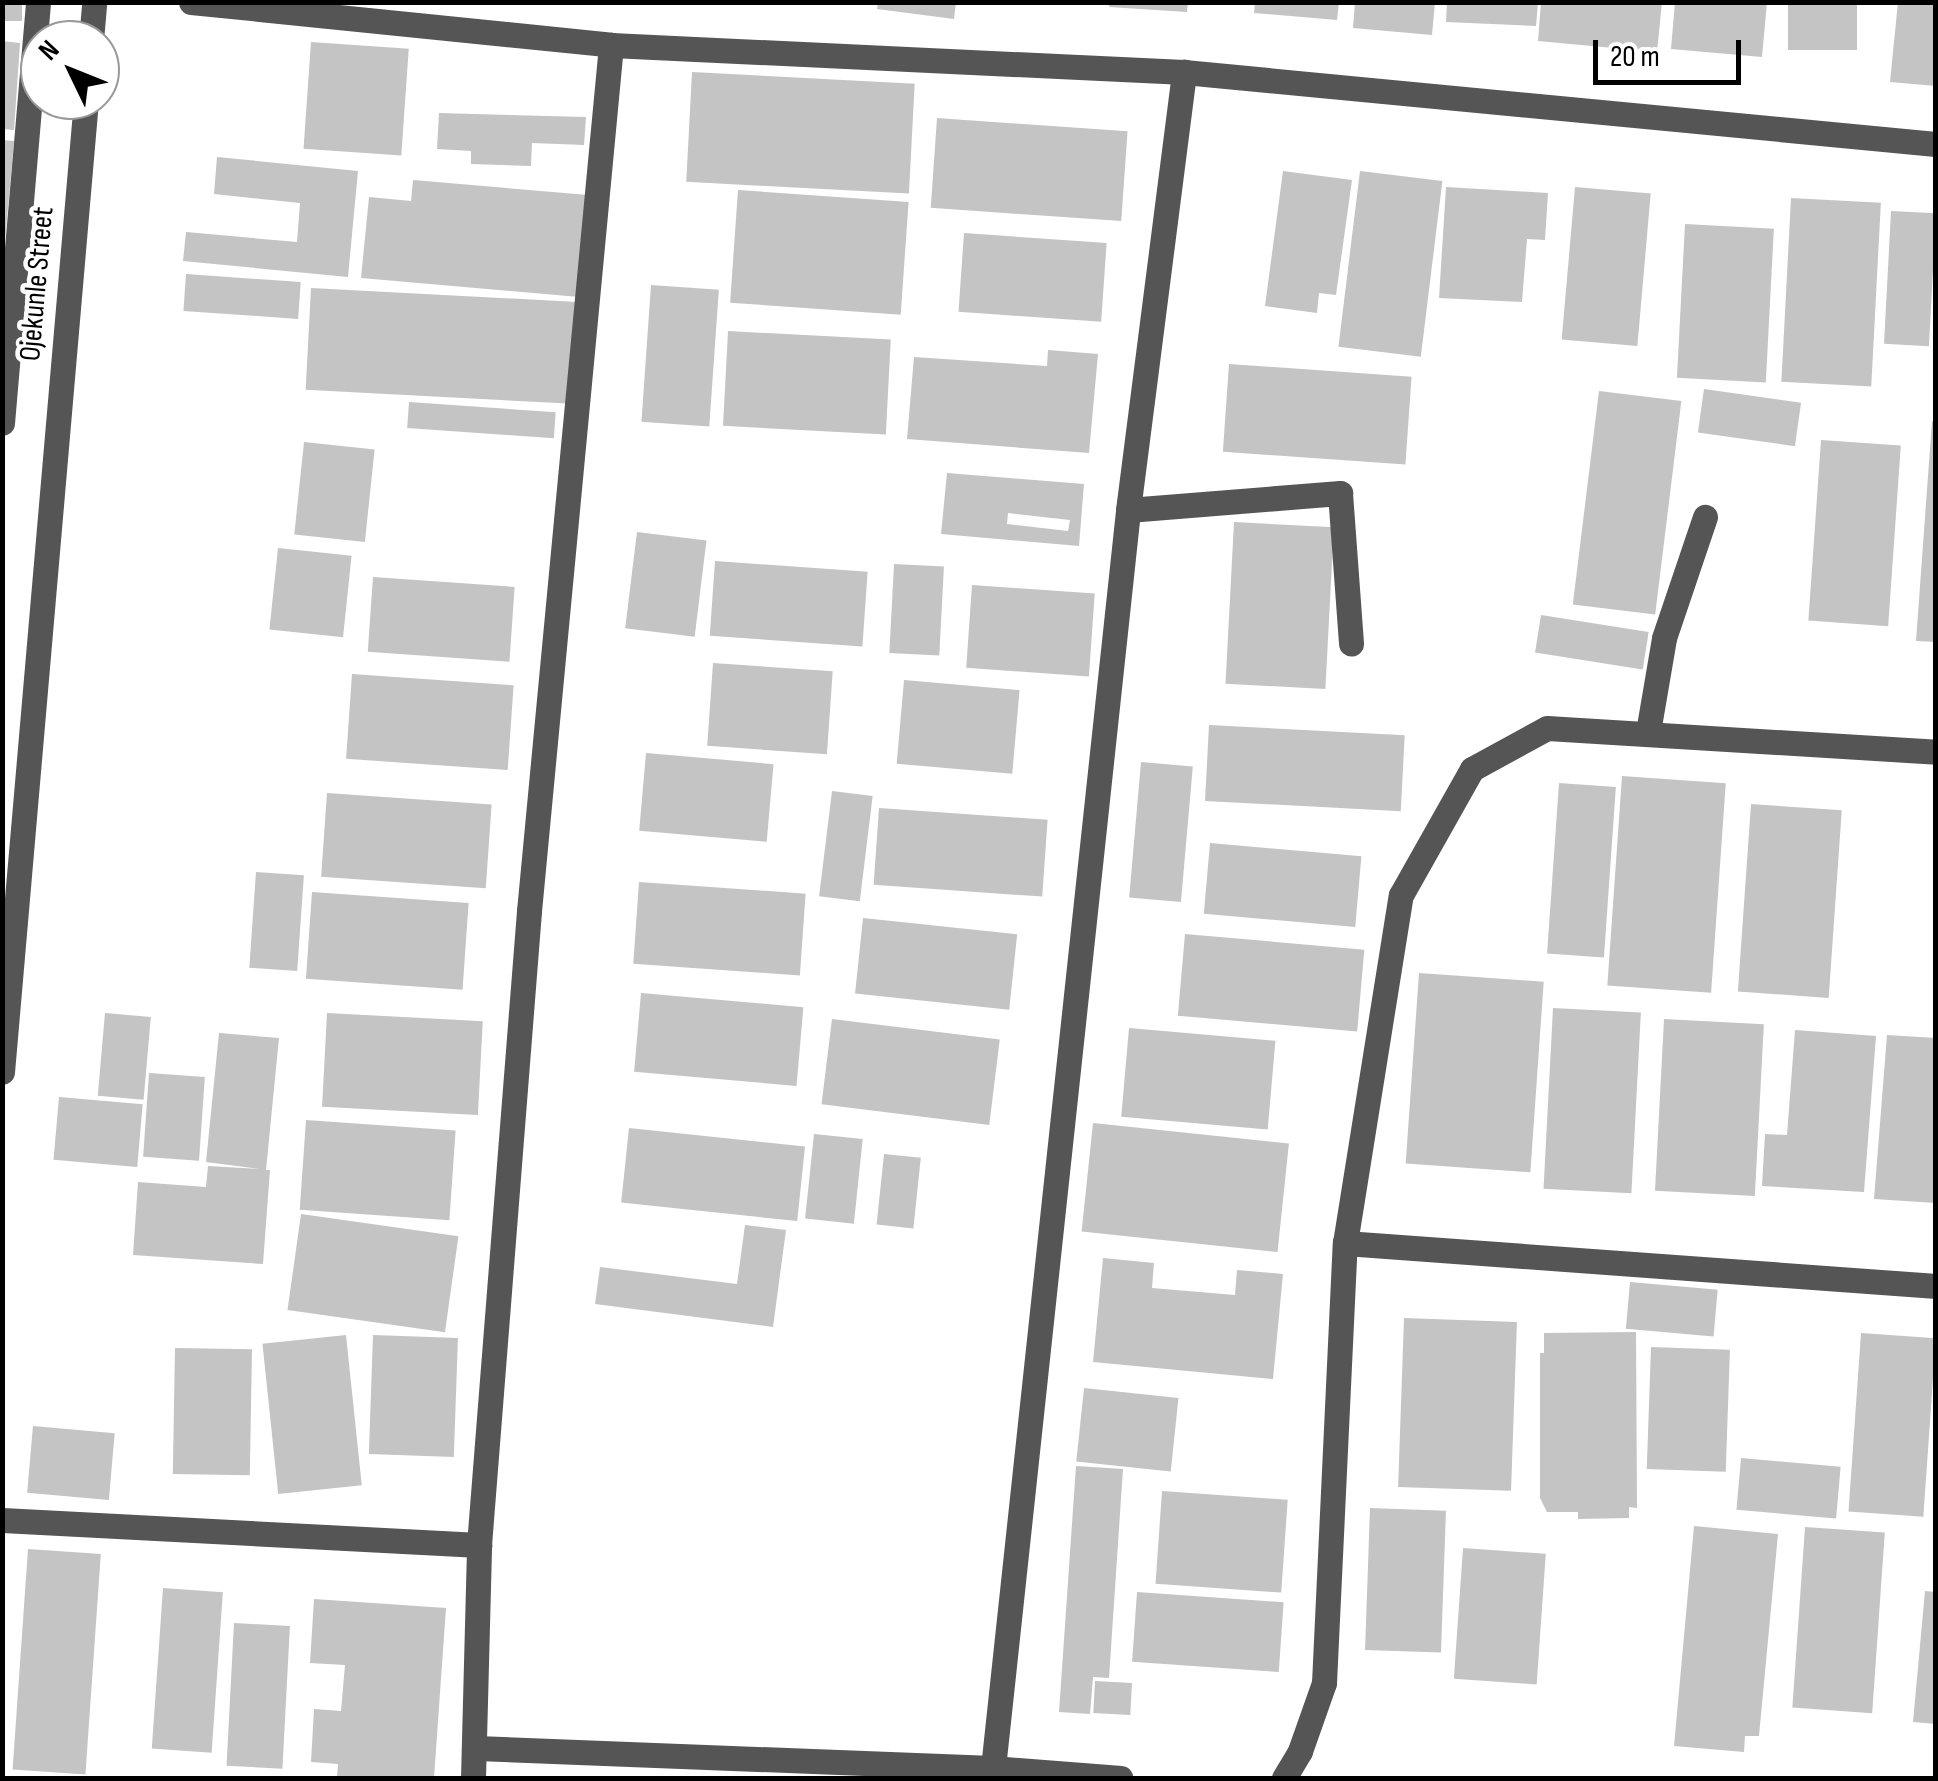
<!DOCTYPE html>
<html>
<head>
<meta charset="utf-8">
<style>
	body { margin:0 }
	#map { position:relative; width:1938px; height:1781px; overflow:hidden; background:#fff; font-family:"Sofia Sans Condensed",sans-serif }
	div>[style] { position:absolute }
	.building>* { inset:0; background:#c4c4c4; transform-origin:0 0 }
	.minor>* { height:25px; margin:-12.5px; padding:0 12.5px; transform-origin:12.5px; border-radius:12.5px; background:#555 }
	span { translate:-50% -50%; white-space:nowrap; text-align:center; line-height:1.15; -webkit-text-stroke:9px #fff; paint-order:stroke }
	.street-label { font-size:30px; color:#000 }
	.frame { position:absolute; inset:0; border:5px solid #000; pointer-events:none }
	.north { position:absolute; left:20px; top:20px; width:100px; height:100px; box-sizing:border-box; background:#fff; border:2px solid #999; border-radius:50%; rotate:313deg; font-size:28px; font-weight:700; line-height:40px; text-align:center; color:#000 }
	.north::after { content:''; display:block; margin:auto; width:35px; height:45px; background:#000; clip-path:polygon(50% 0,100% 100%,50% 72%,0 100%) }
	.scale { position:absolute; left:1593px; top:40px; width:148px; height:45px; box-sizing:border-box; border:5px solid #000; border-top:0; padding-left:12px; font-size:30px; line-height:35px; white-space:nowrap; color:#000; -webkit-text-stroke:8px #fff; paint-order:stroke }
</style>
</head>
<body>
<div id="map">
	<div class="building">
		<div style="left:2px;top:2px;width:20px;height:19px"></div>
		<div style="clip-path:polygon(878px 2px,956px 2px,954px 19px,877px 9px)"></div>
		<div style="clip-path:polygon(1110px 2px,1188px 2px,1187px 12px,1109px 7px)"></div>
		<div style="clip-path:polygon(1255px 2px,1339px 2px,1337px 20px,1254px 13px)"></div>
		<div style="clip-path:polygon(1355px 2px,1435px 2px,1432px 35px,1353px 28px)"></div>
		<div style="clip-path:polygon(1447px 2px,1538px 2px,1536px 26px,1446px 22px)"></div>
		<div style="clip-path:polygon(1541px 2px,1662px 2px,1657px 52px,1538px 41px)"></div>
		<div style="clip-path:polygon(1675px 2px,1767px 2px,1762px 57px,1671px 49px)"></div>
		<div style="left:1788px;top:2px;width:69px;height:48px"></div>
		<div style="clip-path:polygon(1898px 2px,1936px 2px,1936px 86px,1890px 82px)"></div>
		<div style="clip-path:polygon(2px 41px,20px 43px,14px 130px,2px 129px)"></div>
		<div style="left:311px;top:42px;width:98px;height:107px;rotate:4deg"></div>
		<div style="left:692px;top:72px;width:223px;height:110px;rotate:3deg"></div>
		<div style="clip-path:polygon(439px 113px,586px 117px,584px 145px,532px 143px,531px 166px,471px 164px,471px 151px,437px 149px)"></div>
		<div style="left:937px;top:118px;width:191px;height:90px;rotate:4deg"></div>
		<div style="clip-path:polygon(2px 140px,14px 141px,2px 274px)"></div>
		<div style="clip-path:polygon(217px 157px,358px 171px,348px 277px,183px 261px,186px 232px,297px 242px,300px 203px,214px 194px)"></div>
		<div style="clip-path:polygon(1283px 171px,1352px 180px,1336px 295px,1319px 293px,1317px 313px,1265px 306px)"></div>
		<div style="left:1360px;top:171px;width:83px;height:177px;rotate:7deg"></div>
		<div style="clip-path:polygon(413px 180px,588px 195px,579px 297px,361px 278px,369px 197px,411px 201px)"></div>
		<div style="clip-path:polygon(1446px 187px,1548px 193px,1545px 240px,1527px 239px,1522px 302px,1439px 298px)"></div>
		<div style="left:1575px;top:187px;width:76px;height:153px;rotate:5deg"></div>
		<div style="left:738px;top:190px;width:171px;height:113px;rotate:4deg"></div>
		<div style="left:1791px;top:198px;width:90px;height:184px;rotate:3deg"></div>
		<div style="left:1891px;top:211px;width:45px;height:133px;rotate:3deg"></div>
		<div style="left:1685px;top:224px;width:89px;height:154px;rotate:3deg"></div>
		<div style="left:964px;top:233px;width:143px;height:79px;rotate:4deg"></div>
		<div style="left:186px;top:274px;width:115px;height:37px;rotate:4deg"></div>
		<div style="left:651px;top:285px;width:68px;height:137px;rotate:4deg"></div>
		<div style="left:311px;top:288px;width:267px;height:102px;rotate:3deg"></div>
		<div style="left:728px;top:331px;width:163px;height:95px;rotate:3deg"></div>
		<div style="clip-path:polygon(1048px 350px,1098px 354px,1089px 453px,907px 439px,914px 357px,1047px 366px)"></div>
		<div style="left:1229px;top:364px;width:183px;height:88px;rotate:4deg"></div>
		<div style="left:1704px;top:389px;width:98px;height:44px;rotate:8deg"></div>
		<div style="left:1599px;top:391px;width:83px;height:215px;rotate:7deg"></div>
		<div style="left:409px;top:402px;width:147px;height:26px;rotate:4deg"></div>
		<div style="clip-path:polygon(1932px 421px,1936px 421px,1936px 642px,1916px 641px)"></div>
		<div style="left:1821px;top:440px;width:80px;height:181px;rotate:4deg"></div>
		<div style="left:304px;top:442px;width:71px;height:93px;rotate:6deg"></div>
		<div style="clip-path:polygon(evenodd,947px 473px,1084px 484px,1079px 546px,941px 534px,947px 473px,1008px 513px,1070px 520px,1068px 531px,1007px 524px,1008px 513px)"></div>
		<div style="left:1234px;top:522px;width:100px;height:162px;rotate:3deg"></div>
		<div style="left:637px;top:532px;width:70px;height:97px;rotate:7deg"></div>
		<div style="left:278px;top:548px;width:74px;height:82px;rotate:6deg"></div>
		<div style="left:715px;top:561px;width:153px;height:75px;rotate:4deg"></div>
		<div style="left:894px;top:564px;width:50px;height:89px;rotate:3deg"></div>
		<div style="left:373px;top:577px;width:142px;height:75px;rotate:4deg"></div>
		<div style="left:972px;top:585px;width:123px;height:83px;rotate:4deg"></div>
		<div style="left:1541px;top:615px;width:109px;height:38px;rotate:9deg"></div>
		<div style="left:713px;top:663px;width:120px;height:83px;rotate:4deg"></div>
		<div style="left:352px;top:674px;width:162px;height:85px;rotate:4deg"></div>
		<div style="left:904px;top:680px;width:116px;height:84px;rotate:5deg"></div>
		<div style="left:1209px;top:725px;width:196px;height:76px;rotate:3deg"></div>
		<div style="left:646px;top:753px;width:128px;height:78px;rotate:5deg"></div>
		<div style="left:1141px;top:762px;width:52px;height:136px;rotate:5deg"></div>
		<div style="left:1622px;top:776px;width:104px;height:210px;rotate:4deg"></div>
		<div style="left:1559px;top:783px;width:57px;height:171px;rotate:4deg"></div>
		<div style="left:832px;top:791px;width:41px;height:106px;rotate:7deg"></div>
		<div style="left:327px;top:793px;width:165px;height:84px;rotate:4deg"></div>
		<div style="left:1751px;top:804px;width:91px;height:188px;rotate:4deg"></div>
		<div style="left:879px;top:808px;width:169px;height:77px;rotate:4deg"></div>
		<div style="left:1210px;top:843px;width:152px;height:71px;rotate:5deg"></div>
		<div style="left:256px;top:872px;width:48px;height:96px;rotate:4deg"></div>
		<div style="left:639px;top:882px;width:167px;height:82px;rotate:4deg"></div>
		<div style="left:312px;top:892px;width:157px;height:87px;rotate:4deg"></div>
		<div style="left:863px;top:918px;width:155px;height:76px;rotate:6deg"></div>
		<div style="left:1185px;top:934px;width:180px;height:82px;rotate:5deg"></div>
		<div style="left:1419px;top:973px;width:125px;height:191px;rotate:4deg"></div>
		<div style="left:641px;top:993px;width:163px;height:79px;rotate:5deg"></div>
		<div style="left:1553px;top:1008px;width:88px;height:181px;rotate:3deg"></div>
		<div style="left:105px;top:1013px;width:46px;height:83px;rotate:5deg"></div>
		<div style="left:327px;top:1013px;width:156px;height:94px;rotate:3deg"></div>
		<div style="left:832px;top:1019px;width:169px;height:86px;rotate:7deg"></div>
		<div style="left:1664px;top:1019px;width:100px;height:172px;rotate:3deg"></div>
		<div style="left:1129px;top:1028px;width:147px;height:89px;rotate:5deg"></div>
		<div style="clip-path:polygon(1795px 1030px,1876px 1036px,1864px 1192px,1762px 1186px,1765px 1134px,1787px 1135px)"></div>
		<div style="clip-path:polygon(219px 1033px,279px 1038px,266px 1170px,270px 1170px,263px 1264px,133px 1255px,138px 1182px,206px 1187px,208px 1166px,259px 1169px,206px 1162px)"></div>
		<div style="clip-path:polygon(1887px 1035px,1936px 1038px,1936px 1203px,1874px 1199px)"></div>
		<div style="left:149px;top:1073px;width:56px;height:84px;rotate:4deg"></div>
		<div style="left:59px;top:1097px;width:84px;height:63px;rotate:5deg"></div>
		<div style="left:306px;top:1120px;width:150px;height:90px;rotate:4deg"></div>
		<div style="left:1093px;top:1123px;width:197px;height:109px;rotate:6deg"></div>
		<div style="left:629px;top:1128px;width:177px;height:75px;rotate:6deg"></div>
		<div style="left:814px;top:1134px;width:49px;height:85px;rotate:6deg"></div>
		<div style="left:884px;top:1154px;width:37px;height:71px;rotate:6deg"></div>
		<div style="left:301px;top:1214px;width:159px;height:97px;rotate:8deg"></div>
		<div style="clip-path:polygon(745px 1225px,786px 1230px,773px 1327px,595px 1304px,600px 1267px,737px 1284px)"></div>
		<div style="clip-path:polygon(1103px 1258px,1154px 1263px,1152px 1288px,1235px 1295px,1237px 1270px,1283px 1274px,1273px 1379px,1093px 1362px)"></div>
		<div style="left:1630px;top:1282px;width:88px;height:47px;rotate:5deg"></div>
		<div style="left:1404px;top:1318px;width:113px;height:169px;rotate:2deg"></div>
		<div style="clip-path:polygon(1636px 1332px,1637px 1508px,1629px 1507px,1629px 1518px,1578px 1519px,1578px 1512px,1547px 1512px,1540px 1498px,1540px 1353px,1544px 1353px,1544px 1333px)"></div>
		<div style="left:1861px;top:1333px;width:75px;height:179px;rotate:4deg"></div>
		<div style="left:346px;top:1335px;width:151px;height:84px;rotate:84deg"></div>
		<div style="left:373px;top:1335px;width:85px;height:119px;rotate:2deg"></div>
		<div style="left:1651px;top:1347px;width:79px;height:122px;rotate:2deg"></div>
		<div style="left:175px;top:1348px;width:77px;height:126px;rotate:1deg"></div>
		<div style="left:1084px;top:1388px;width:95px;height:74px;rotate:6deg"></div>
		<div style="left:33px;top:1426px;width:82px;height:67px;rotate:5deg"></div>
		<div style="left:1741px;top:1458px;width:100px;height:52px;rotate:5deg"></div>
		<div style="clip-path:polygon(1076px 1466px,1123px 1469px,1109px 1678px,1093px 1677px,1090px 1714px,1059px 1712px)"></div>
		<div style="left:1162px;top:1491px;width:126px;height:93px;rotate:4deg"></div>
		<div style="left:1370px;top:1508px;width:76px;height:142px;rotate:2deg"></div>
		<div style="clip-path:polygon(1694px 1526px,1778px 1534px,1759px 1736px,1745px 1736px,1744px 1752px,1674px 1746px)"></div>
		<div style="left:1805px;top:1527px;width:80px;height:181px;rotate:4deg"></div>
		<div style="left:1463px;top:1548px;width:83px;height:131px;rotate:4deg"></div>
		<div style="left:28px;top:1549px;width:73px;height:221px;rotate:4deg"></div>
		<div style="left:163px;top:1588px;width:60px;height:161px;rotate:4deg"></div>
		<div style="clip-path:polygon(1925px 1591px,1936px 1592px,1936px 1724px,1913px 1722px)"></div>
		<div style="left:1137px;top:1592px;width:147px;height:70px;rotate:4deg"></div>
		<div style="clip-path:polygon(314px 1599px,446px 1608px,434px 1778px,337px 1778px,338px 1764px,311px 1762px,314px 1709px,341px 1711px,345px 1665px,310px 1663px)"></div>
		<div style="left:234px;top:1623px;width:56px;height:143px;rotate:3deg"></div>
		<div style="left:1095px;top:1681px;width:37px;height:32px;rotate:3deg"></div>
	</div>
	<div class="minor">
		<div style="left:191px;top:2px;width:422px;rotate:5.8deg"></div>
		<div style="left:611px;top:45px;width:574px;rotate:2.7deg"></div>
		<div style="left:1184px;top:72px;width:755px;rotate:5.47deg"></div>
		<div style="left:91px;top:40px;width:38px;rotate:-85deg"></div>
		<div style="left:2px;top:423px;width:423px;rotate:-85.1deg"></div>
		<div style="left:1128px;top:510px;width:213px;rotate:-4.6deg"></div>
		<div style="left:1340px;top:493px;width:151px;rotate:85.8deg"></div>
		<div style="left:1648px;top:732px;width:95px;rotate:-80.3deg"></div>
		<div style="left:1664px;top:638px;width:128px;rotate:-71.3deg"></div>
		<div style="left:2px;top:1072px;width:976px;rotate:-85.06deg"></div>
		<div style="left:1345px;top:1243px;width:593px;rotate:4.16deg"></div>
		<div style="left:2px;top:1520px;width:478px;rotate:3deg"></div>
		<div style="left:476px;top:1748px;width:517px;rotate:2.22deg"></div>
		<div style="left:993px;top:1768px;width:128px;rotate:4.5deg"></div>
		<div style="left:993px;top:1768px;width:1265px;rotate:-83.87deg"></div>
		<div style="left:1128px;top:510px;width:442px;rotate:-82.7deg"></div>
		<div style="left:473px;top:1778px;width:233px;rotate:-88.5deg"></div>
		<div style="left:479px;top:1545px;width:636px;rotate:-85.49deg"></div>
		<div style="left:529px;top:911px;width:870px;rotate:-84.59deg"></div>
		<div style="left:1284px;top:1778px;width:31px;rotate:-59deg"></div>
		<div style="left:1300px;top:1751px;width:72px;rotate:-70.6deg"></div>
		<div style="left:1324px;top:1683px;width:441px;rotate:-87.3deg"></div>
		<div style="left:1345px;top:1243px;width:352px;rotate:-80.9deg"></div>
		<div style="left:1401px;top:895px;width:145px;rotate:-60.6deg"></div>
		<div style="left:1472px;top:769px;width:85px;rotate:-28.7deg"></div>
		<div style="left:1547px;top:728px;width:390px;rotate:3.5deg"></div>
	</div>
	<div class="street-label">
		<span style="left:37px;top:284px;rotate:-85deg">Ojekunle Street</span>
	</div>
	<div class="frame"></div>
	<div class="north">N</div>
	<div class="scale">20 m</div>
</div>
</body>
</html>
